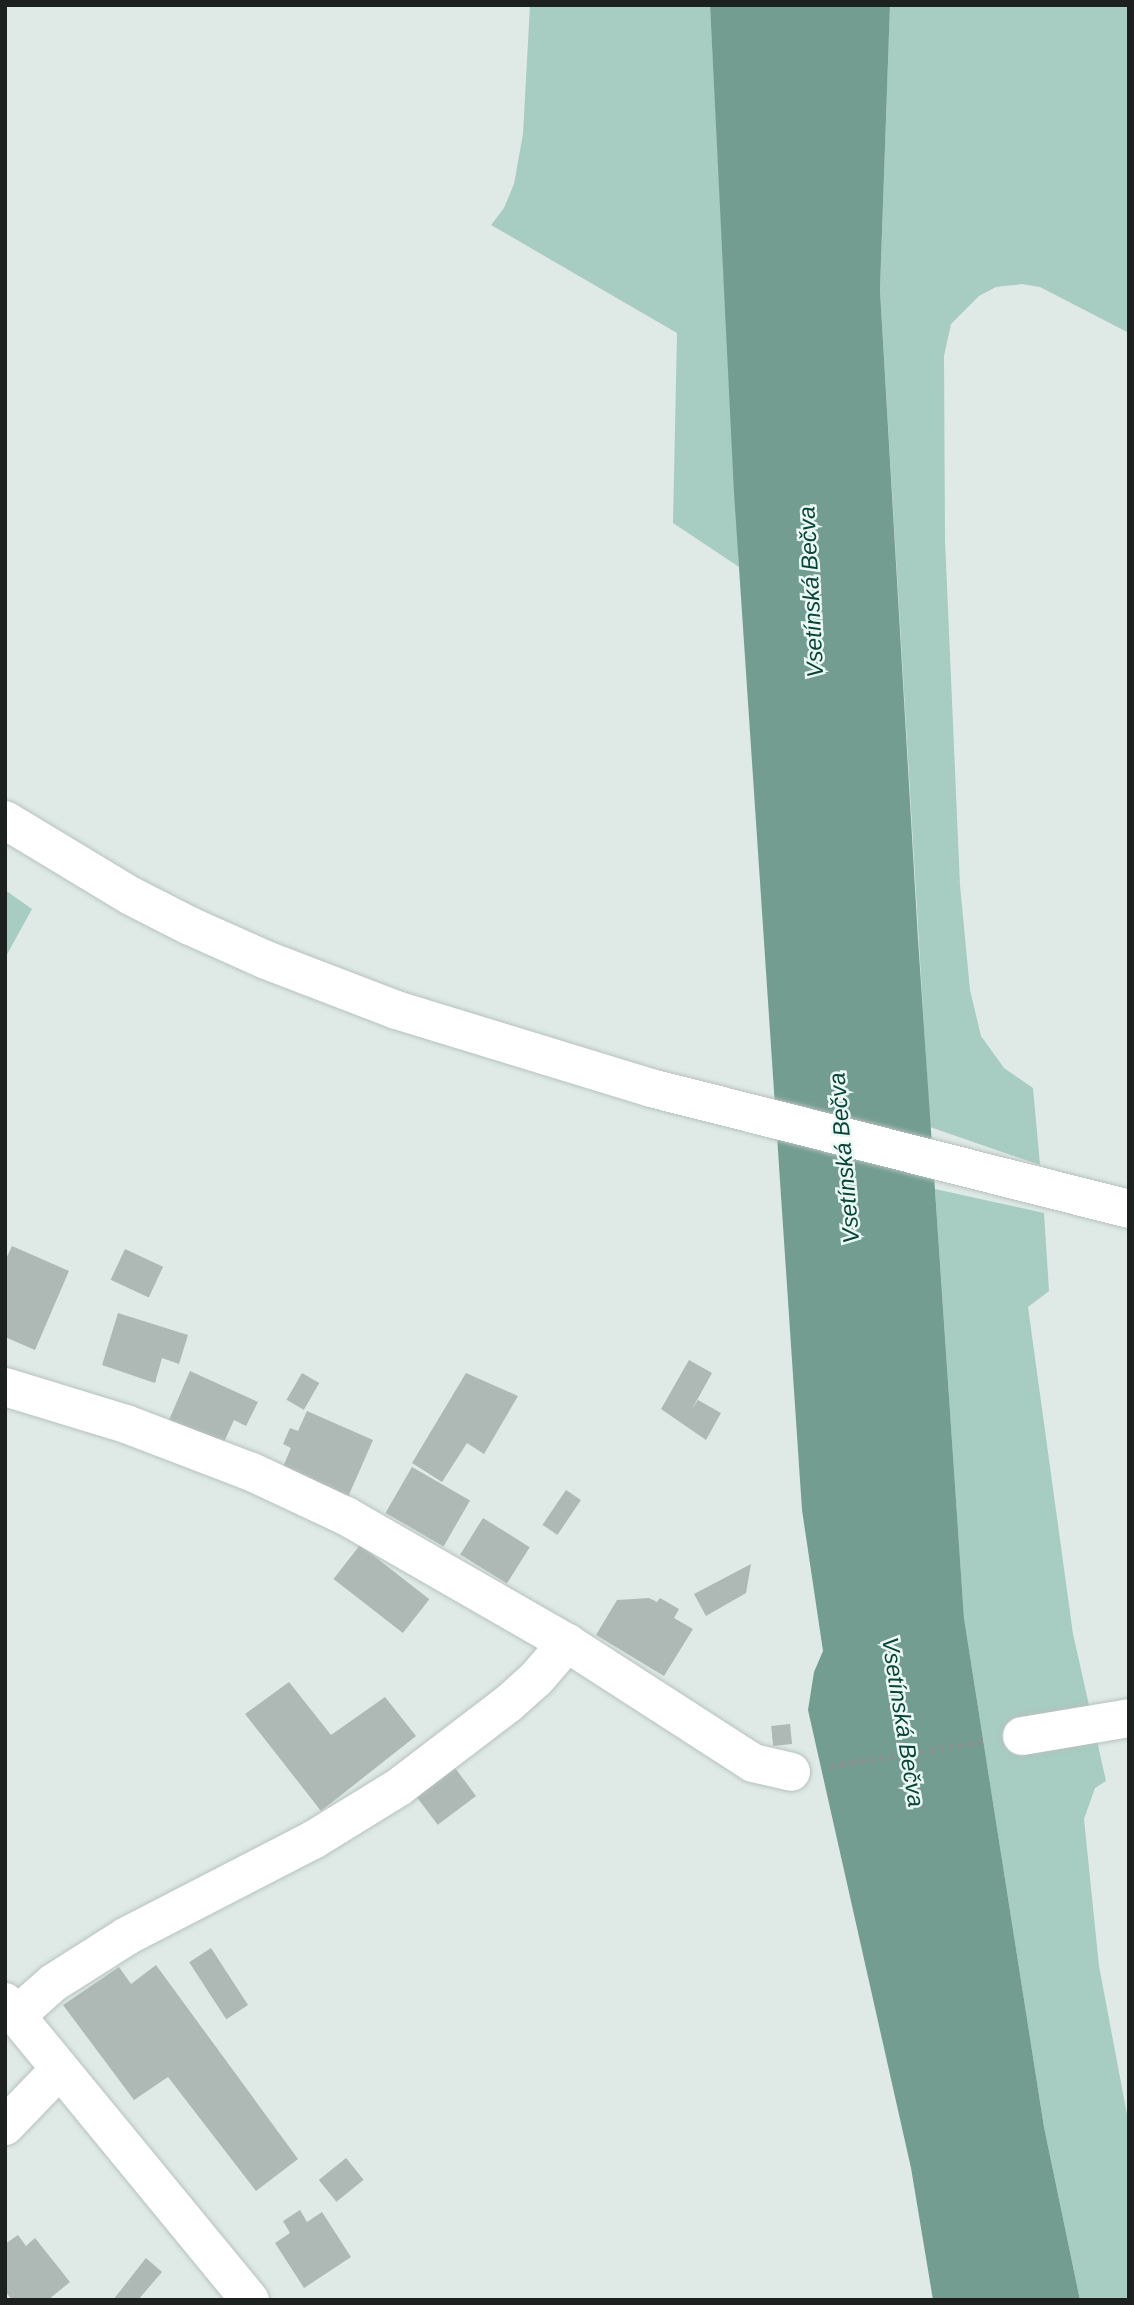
<!DOCTYPE html>
<html>
<head>
<meta charset="utf-8">
<style>
	body { margin:0 }
	#map { position:relative; width:1134px; height:2305px; overflow:hidden; background:#dfeae7; font-family:Helvetica,sans-serif }
	div>[style] { position:absolute }
	.green>* { inset:0; background:#a7ccc1 }
	.water>* { inset:0; background:#749d92 }
	.building>* { inset:0; background:#aeb8b5; transform-origin:0 0 }
	.path>* { height:4.5px; margin-top:-2.25px; transform-origin:0; background:repeating-linear-gradient(90deg,#89918f 0 5px,transparent 0 10px) }
	.roads { filter:drop-shadow(0 0 2px #b7c2bf) drop-shadow(0 0 2px #b7c2bf) }
	.minor>* { height:38px; margin:-19px; padding:0 19px; transform-origin:19px; border-radius:19px; background:#fff }
	span { translate:-50% -50%; white-space:nowrap; text-align:center; line-height:1.15; -webkit-text-stroke:5px #ecf8f4; paint-order:stroke }
	.water-label { font-size:23px; color:#074539; font-style:italic }
	.frame { position:absolute; inset:0; border:7px solid #1c201f; pointer-events:none }
</style>
</head>
<body>
<div id="map">
	<div class="green">
		<div style="clip-path:polygon(530px 5px,710px 5px,739px 567px,673px 523px,677px 333px,491px 225px,504px 208px,514px 184px,523px 134px)"></div>
		<div style="clip-path:polygon(890px 5px,1129px 5px,1129px 333px,1040px 287px,1022px 284px,996px 287px,979px 296px,951px 324px,944px 356px,945px 540px,960px 885px,970px 990px,981px 1036px,1004px 1068px,1033px 1088px,1040px 1165px,930px 1127px,880px 290px)"></div>
		<div style="clip-path:polygon(5px 890px,32px 909px,5px 958px)"></div>
		<div style="clip-path:polygon(935px 1189px,1044px 1213px,1049px 1291px,1028px 1307px,1073px 1634px,1106px 1781px,1095px 1788px,1084px 1819px,1099px 1966px,1129px 2125px,1129px 2300px,1080px 2300px,1044px 2127px,964px 1618px)"></div>
	</div>
	<div class="water">
		<div style="clip-path:polygon(710px 5px,890px 5px,880px 290px,918px 939px,964px 1618px,1044px 2127px,1080px 2300px,933px 2300px,911px 2168px,808px 1710px,814px 1672px,823px 1651px,802px 1510px,734px 493px)"></div>
	</div>
	<div class="building">
		<div style="clip-path:polygon(12px 1246px,69px 1271px,35px 1350px,5px 1337px,5px 1261px)"></div>
		<div style="left:125px;top:1249px;width:42px;height:34px;rotate:25deg"></div>
		<div style="clip-path:polygon(118px 1313px,188px 1335px,179px 1364px,162px 1358px,155px 1383px,102px 1365px)"></div>
		<div style="clip-path:polygon(689px 1360px,712px 1373px,692px 1409px,698px 1400px,721px 1413px,706px 1440px,661px 1409px)"></div>
		<div style="clip-path:polygon(190px 1371px,258px 1402px,246px 1426px,234px 1420px,224px 1442px,169px 1420px)"></div>
		<div style="left:302px;top:1373px;width:20px;height:31px;rotate:30deg"></div>
		<div style="clip-path:polygon(466px 1373px,518px 1396px,484px 1454px,467px 1443px,442px 1482px,412px 1463px)"></div>
		<div style="clip-path:polygon(307px 1411px,373px 1440px,348px 1497px,282px 1469px,291px 1448px,283px 1444px,290px 1428px,298px 1431px)"></div>
		<div style="left:412px;top:1467px;width:67px;height:53px;rotate:30deg"></div>
		<div style="left:566px;top:1490px;width:18px;height:42px;rotate:34deg"></div>
		<div style="left:483px;top:1518px;width:55px;height:43px;rotate:32deg"></div>
		<div style="left:360px;top:1545px;width:88px;height:43px;rotate:38deg"></div>
		<div style="clip-path:polygon(751px 1564px,746px 1593px,706px 1616px,694px 1594px)"></div>
		<div style="clip-path:polygon(649px 1598px,657px 1602px,660px 1598px,679px 1609px,674px 1618px,693px 1629px,664px 1676px,596px 1635px,617px 1600px)"></div>
		<div style="clip-path:polygon(289px 1682px,331px 1735px,385px 1697px,416px 1736px,321px 1811px,245px 1714px)"></div>
		<div style="left:790px;top:1724px;width:20px;height:19px;rotate:84deg"></div>
		<div style="left:455px;top:1768px;width:35px;height:48px;rotate:53deg"></div>
		<div style="left:211px;top:1948px;width:68px;height:26px;rotate:57deg"></div>
		<div style="clip-path:polygon(156px 1965px,298px 2159px,256px 2191px,168px 2077px,134px 2100px,63px 2005px,119px 1967px,131px 1984px)"></div>
		<div style="left:346px;top:2158px;width:28px;height:35px;rotate:51deg"></div>
		<div style="clip-path:polygon(300px 2210px,307px 2222px,322px 2212px,351px 2257px,304px 2288px,275px 2243px,290px 2233px,283px 2221px)"></div>
		<div style="clip-path:polygon(18px 2235px,26px 2246px,35px 2238px,70px 2282px,48px 2300px,12px 2300px,5px 2291px,5px 2244px)"></div>
		<div style="clip-path:polygon(146px 2258px,162px 2272px,138px 2300px,113px 2300px)"></div>
	</div>
	<div class="path">
		<div style="left:830px;top:1766px;width:155px;rotate:-8.9deg"></div>
	</div>
	<div class="roads">
		<div class="minor">
			<div style="left:5px;top:820px;width:147px;rotate:31.1deg"></div>
			<div style="left:131px;top:896px;width:66px;rotate:27deg"></div>
			<div style="left:190px;top:926px;width:83px;rotate:24.1deg"></div>
			<div style="left:266px;top:960px;width:139px;rotate:21deg"></div>
			<div style="left:396px;top:1010px;width:267px;rotate:17deg"></div>
			<div style="left:651px;top:1088px;width:493px;rotate:14.2deg"></div>
			<div style="left:5px;top:1387px;width:127px;rotate:17deg"></div>
			<div style="left:126px;top:1424px;width:135px;rotate:20.9deg"></div>
			<div style="left:252px;top:1472px;width:104px;rotate:25.1deg"></div>
			<div style="left:346px;top:1516px;width:255px;rotate:29.9deg"></div>
			<div style="left:567px;top:1643px;width:221px;rotate:32.8deg"></div>
			<div style="left:753px;top:1763px;width:39px;rotate:13deg"></div>
			<div style="left:1022px;top:1736px;width:109px;rotate:-9.5deg"></div>
			<div style="left:5px;top:2002px;width:386px;rotate:50.6deg"></div>
			<div style="left:17px;top:2015px;width:48px;rotate:-41.6deg"></div>
			<div style="left:53px;top:1983px;width:88px;rotate:-32.4deg"></div>
			<div style="left:127px;top:1936px;width:209px;rotate:-27.3deg"></div>
			<div style="left:313px;top:1840px;width:101px;rotate:-31.6deg"></div>
			<div style="left:399px;top:1787px;width:137px;rotate:-37.3deg"></div>
			<div style="left:508px;top:1704px;width:38px;rotate:-42deg"></div>
			<div style="left:536px;top:1679px;width:48px;rotate:-49.3deg"></div>
			<div style="left:5px;top:2126px;width:79px;rotate:-46deg"></div>
		</div>
	</div>
	<div class="water-label">
		<span style="left:811px;top:592px;rotate:-93deg">Vsetínská Bečva</span>
		<span style="left:844px;top:1158px;rotate:-95deg">Vsetínská Bečva</span>
		<span style="left:903px;top:1722px;rotate:81deg">Vsetínská Bečva</span>
	</div>
	<div class="frame"></div>
</div>
</body>
</html>
